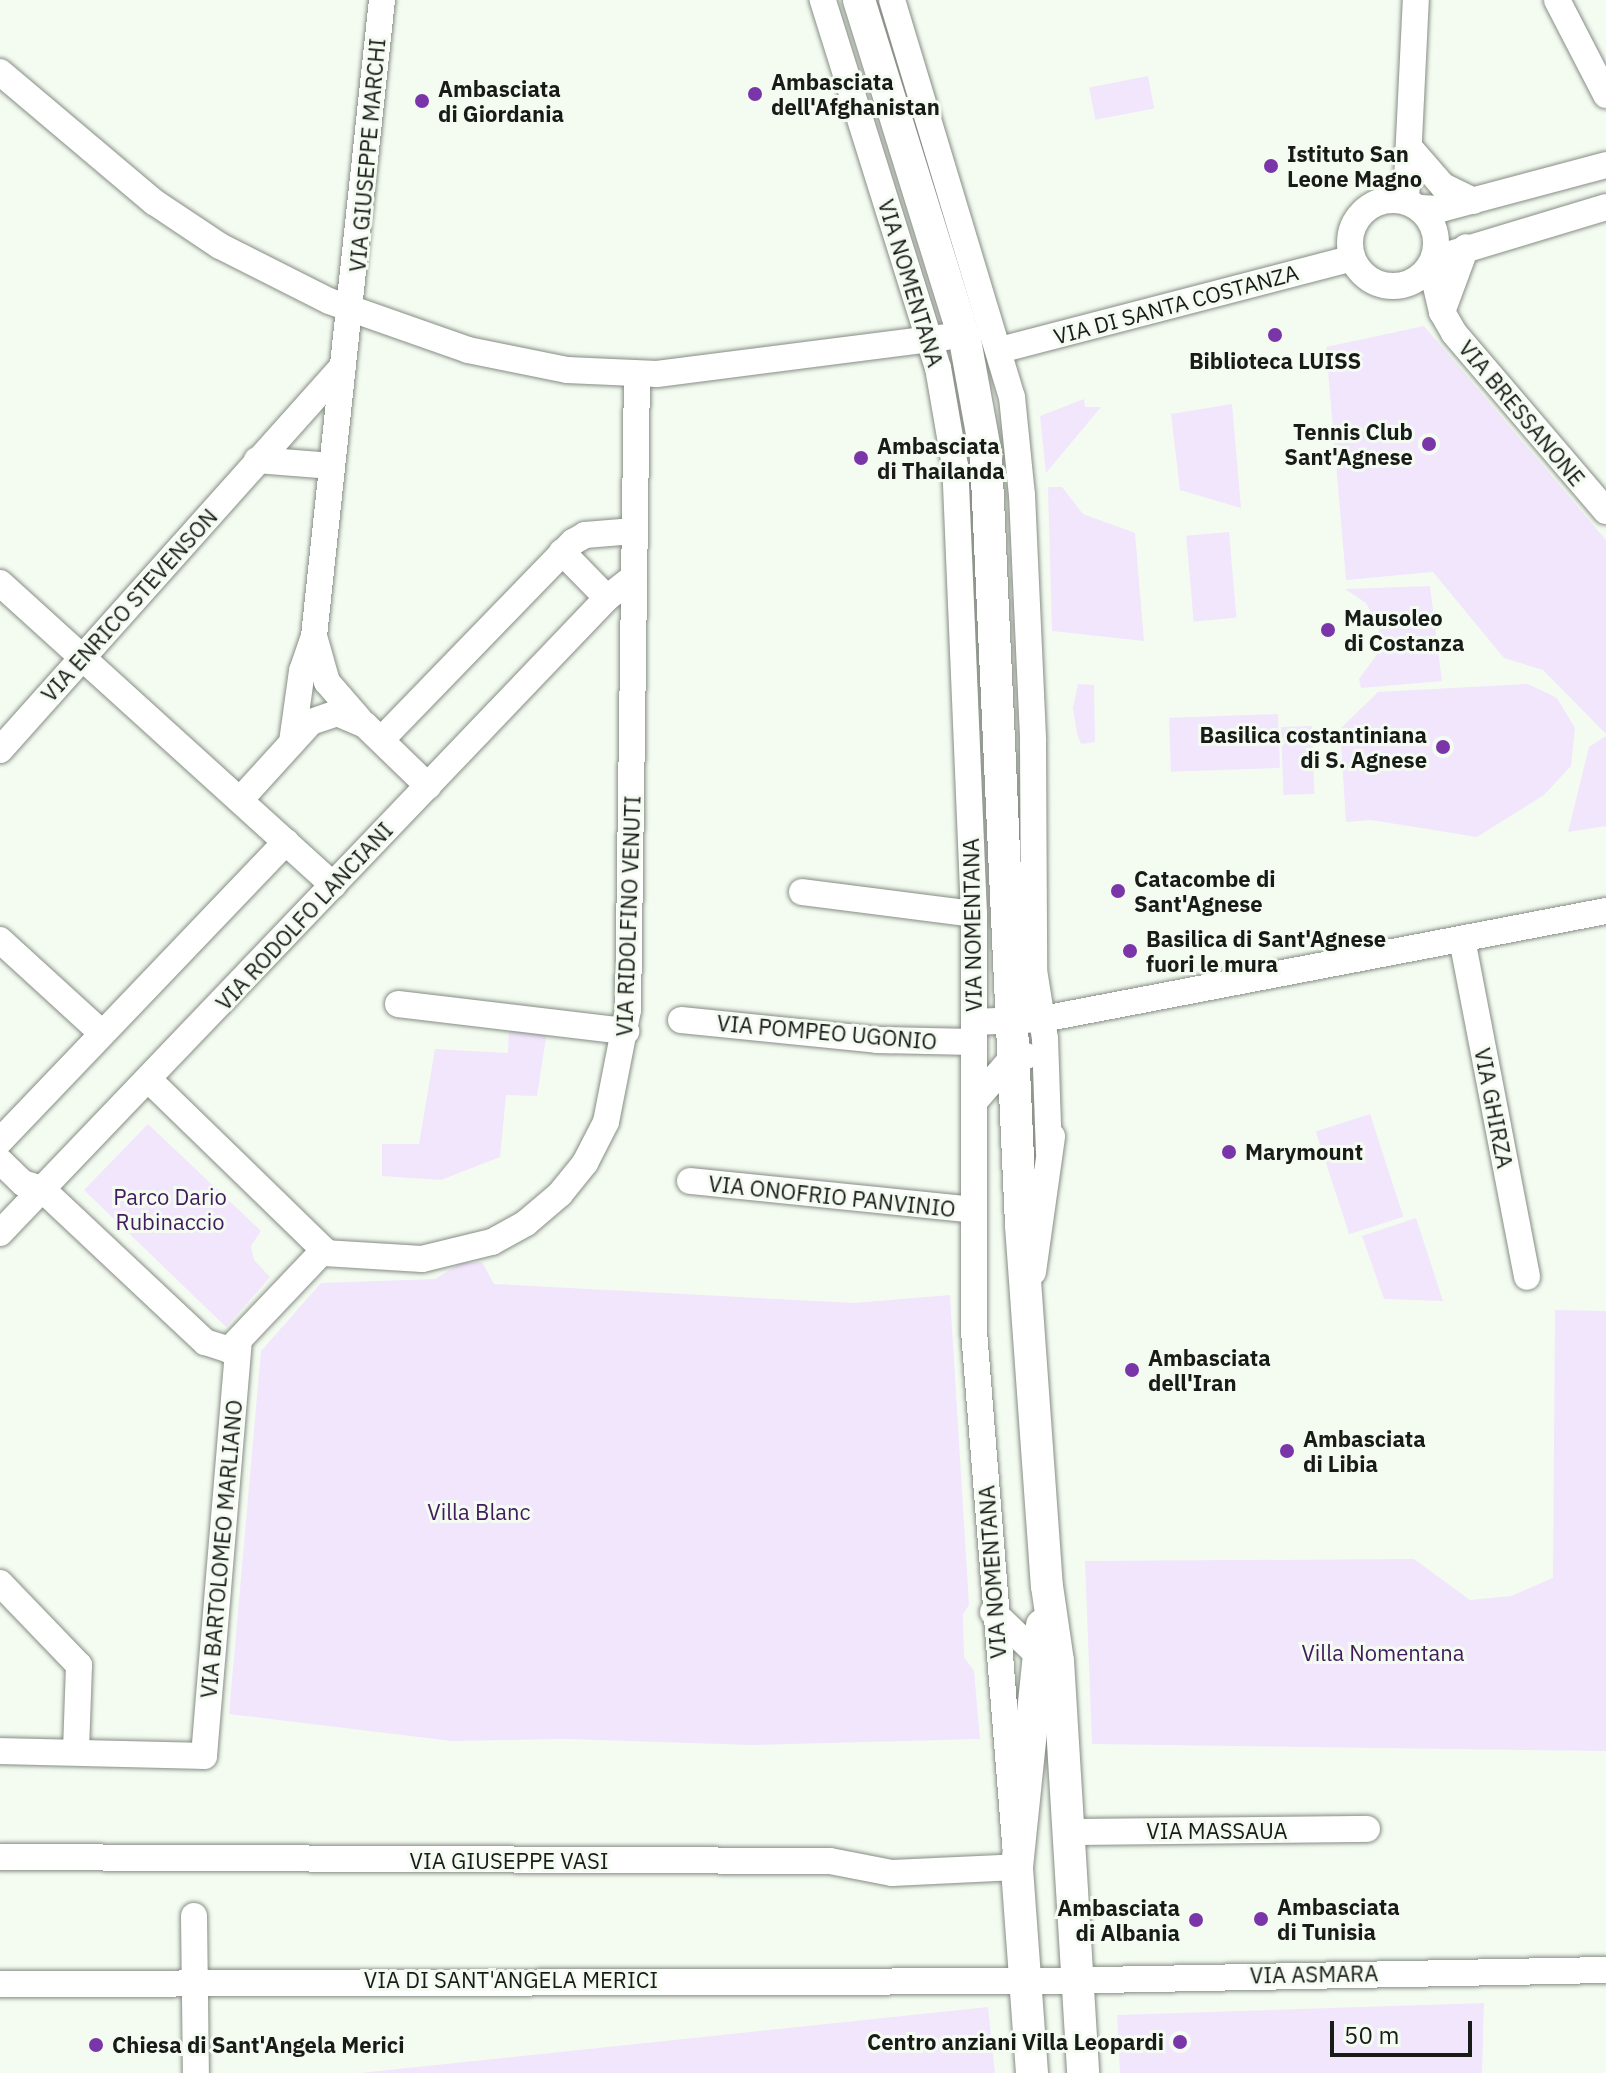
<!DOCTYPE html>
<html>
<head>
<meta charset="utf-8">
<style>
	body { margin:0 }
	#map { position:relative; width:1606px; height:2073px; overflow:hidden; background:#f4fcf2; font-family:"IBM Plex Sans",sans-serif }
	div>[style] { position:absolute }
	.green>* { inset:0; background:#f1e6fc; transform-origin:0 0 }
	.roads { filter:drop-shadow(0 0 2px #868d84) drop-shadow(0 0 2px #868d84) }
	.minor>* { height:26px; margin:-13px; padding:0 13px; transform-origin:13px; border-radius:13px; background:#fff }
	.minor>.ring { margin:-13px; padding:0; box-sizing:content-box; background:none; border:26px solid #fff; border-radius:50% }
	.major>* { height:32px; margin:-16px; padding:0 16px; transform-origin:16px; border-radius:16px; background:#fff }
	.dots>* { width:22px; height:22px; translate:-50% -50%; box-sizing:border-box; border:4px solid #f4fcf2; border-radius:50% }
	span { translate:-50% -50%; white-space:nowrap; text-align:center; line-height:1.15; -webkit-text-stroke:6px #f4fcf2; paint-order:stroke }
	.poi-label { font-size:22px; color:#191b18; font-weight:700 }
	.left { translate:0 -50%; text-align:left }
	.right { translate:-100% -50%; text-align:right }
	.street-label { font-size:22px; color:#191b18 }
	.park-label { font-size:22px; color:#421a5e }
	.scale { position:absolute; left:1330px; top:2021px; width:142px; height:36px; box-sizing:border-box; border:4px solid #191b18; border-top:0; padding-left:10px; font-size:24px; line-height:28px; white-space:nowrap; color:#191b18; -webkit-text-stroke:6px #f4fcf2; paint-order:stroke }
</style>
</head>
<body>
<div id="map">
	<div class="green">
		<div style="left:1148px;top:76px;width:33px;height:60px;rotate:79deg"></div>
		<div style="clip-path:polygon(1424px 326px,1606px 540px,1606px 734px,1543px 670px,1504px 658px,1433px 572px,1346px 580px,1326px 347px)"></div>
		<div style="clip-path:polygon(1084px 399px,1085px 407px,1101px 407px,1046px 473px,1040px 416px)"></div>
		<div style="clip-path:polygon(1232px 404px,1241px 508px,1180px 490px,1171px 414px)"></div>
		<div style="clip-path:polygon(1048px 487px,1062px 487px,1083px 514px,1135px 533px,1144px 641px,1052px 631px)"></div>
		<div style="left:1229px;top:532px;width:86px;height:43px;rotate:85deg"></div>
		<div style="clip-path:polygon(1430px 586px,1442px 681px,1361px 688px,1359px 679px,1378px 653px,1379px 627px,1366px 603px,1345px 589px)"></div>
		<div style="clip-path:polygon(1078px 684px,1094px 685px,1095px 742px,1081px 744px,1077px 734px,1073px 708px)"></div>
		<div style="clip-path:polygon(1528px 684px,1557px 698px,1575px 728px,1571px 766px,1544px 795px,1477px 837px,1371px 820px,1346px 822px,1340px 729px,1378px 692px)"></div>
		<div style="left:1278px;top:714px;width:54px;height:109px;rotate:88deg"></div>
		<div style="left:1312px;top:726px;width:68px;height:31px;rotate:88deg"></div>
		<div style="clip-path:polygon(1606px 736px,1606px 826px,1568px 832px,1589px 747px)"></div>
		<div style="clip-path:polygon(509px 1022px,548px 1025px,537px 1096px,506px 1095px,500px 1157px,441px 1180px,382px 1176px,382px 1144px,419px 1144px,435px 1049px,508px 1053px)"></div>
		<div style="left:1370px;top:1114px;width:108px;height:57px;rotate:72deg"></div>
		<div style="clip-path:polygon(148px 1124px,261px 1231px,251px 1246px,254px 1260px,270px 1277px,226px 1327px,84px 1190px)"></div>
		<div style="clip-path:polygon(1416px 1218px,1443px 1301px,1384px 1299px,1362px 1236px)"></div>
		<div style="clip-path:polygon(482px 1262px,494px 1284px,854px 1303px,950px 1295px,969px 1605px,963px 1614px,964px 1657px,974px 1671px,980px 1739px,753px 1745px,566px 1739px,452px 1741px,229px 1714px,261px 1351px,321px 1283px,435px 1279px,461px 1263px)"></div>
		<div style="clip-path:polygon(1555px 1310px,1606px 1311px,1606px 1751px,1092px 1744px,1085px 1561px,1414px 1559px,1470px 1600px,1511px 1596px,1553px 1578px)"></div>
		<div style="clip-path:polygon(1484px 2003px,1482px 2073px,1120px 2073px,1117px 2015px)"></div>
		<div style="left:988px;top:2007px;width:66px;height:761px;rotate:84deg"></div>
	</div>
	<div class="roads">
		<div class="minor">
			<div style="left:892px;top:0;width:415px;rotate:73.2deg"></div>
			<div style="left:1012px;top:397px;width:99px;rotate:84.2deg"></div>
			<div style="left:1022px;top:495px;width:246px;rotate:87.4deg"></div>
			<div style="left:1033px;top:741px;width:229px;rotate:89.7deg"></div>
			<div style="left:1034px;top:970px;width:70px;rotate:80.9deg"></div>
			<div style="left:1045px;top:1039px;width:113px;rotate:88deg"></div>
			<div style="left:1557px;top:0;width:107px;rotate:62.7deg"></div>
			<div style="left:0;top:72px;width:202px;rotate:40.2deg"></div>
			<div style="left:154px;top:202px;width:79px;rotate:33.7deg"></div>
			<div style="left:220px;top:246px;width:122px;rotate:26.8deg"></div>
			<div style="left:329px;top:301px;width:147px;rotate:19.4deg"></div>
			<div style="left:468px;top:350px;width:101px;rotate:11.4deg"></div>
			<div style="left:567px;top:370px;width:90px;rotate:2.5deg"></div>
			<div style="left:657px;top:374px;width:291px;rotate:-7.3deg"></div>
			<div style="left:1409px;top:147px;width:52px;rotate:48.9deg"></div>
			<div style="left:1443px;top:186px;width:34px;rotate:26deg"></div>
			<div class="ring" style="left:1350px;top:200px;width:60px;height:60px"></div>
			<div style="left:1406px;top:201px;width:201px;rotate:-87.2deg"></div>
			<div style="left:1420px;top:208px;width:21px;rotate:3deg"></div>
			<div style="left:1441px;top:209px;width:171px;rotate:-14.9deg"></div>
			<div style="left:1434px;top:259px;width:180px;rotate:-16.8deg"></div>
			<div style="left:1431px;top:265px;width:48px;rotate:76.8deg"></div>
			<div style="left:1442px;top:312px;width:24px;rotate:60deg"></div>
			<div style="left:1454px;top:333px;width:234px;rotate:49.5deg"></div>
			<div style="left:1442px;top:312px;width:69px;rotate:-69.7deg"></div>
			<div style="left:1000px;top:350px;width:364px;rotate:-14.6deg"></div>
			<div style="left:257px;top:460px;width:75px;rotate:4.6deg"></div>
			<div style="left:562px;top:552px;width:64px;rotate:45.6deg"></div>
			<div style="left:0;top:583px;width:450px;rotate:42.2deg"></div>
			<div style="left:314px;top:636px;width:48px;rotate:74.2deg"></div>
			<div style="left:327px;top:682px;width:49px;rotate:49.1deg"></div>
			<div style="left:381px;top:740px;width:276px;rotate:-45.9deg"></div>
			<div style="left:573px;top:542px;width:14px;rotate:-30deg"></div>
			<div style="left:585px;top:535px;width:49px;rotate:-4.7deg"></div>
			<div style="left:292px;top:742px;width:72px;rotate:-82deg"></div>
			<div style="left:302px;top:671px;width:37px;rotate:-71deg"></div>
			<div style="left:314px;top:636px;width:640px;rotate:-83.9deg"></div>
			<div style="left:0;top:750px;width:515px;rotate:-48.23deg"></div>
			<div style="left:240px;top:800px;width:105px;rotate:-47.7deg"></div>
			<div style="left:311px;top:722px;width:28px;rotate:-19deg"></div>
			<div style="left:337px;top:713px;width:30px;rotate:23deg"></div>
			<div style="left:365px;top:725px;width:88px;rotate:44.1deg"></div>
			<div style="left:802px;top:892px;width:173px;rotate:7.3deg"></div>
			<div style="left:1462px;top:939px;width:344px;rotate:79.1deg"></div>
			<div style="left:0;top:940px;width:138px;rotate:42.4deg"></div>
			<div style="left:398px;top:1004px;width:230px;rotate:6.8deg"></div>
			<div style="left:681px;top:1020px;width:197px;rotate:5.8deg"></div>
			<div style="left:877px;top:1040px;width:97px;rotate:1.2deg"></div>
			<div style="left:974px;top:1022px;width:69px;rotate:-2.5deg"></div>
			<div style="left:1043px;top:1019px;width:573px;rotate:-10.86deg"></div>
			<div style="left:974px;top:1102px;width:60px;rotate:-49.1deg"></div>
			<div style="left:1013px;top:1057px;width:13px;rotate:-4deg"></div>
			<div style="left:0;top:1141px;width:414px;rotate:-46.3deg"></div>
			<div style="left:0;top:1161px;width:32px;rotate:44deg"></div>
			<div style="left:23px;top:1183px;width:20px;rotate:18deg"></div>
			<div style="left:42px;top:1189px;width:224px;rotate:43.2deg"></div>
			<div style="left:205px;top:1342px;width:25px;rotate:18deg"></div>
			<div style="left:229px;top:1350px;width:138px;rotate:-46.5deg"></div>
			<div style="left:324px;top:1250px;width:243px;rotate:-135.8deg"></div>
			<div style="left:690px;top:1181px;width:285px;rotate:5.8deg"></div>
			<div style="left:0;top:1233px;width:878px;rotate:-46.29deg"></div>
			<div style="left:607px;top:598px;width:34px;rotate:-38deg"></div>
			<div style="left:324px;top:1253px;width:98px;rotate:3.5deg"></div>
			<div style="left:422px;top:1259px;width:72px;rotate:-13.7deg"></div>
			<div style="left:492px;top:1242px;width:39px;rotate:-29deg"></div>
			<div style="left:526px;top:1223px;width:45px;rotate:-40.5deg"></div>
			<div style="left:560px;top:1194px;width:40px;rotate:-51deg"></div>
			<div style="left:585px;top:1163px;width:46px;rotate:-62.9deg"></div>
			<div style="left:606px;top:1122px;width:114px;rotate:-78.9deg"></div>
			<div style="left:628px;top:1010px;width:636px;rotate:-89.19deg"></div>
			<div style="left:1033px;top:1272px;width:137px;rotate:-82deg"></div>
			<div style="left:0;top:1583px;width:114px;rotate:46.1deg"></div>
			<div style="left:79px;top:1665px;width:87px;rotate:92deg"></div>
			<div style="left:993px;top:1612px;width:62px;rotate:43.7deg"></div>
			<div style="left:0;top:1751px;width:204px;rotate:1.4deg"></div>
			<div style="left:204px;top:1756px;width:416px;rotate:-85.2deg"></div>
			<div style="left:1067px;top:1832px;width:300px;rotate:-0.6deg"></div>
			<div style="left:0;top:1857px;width:830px;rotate:0.28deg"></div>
			<div style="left:830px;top:1861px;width:63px;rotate:11deg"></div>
			<div style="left:892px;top:1873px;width:125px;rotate:-2.7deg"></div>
			<div style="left:1017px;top:1867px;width:538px;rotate:-94.59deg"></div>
			<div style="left:974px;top:1331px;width:417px;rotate:-90deg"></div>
			<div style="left:974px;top:914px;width:448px;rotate:-92.4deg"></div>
			<div style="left:955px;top:466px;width:99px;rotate:-99.8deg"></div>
			<div style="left:938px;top:368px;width:386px;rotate:-107.4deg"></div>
			<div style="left:194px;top:1916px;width:157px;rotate:89.3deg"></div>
			<div style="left:0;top:1984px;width:1048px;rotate:-0.16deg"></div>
			<div style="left:1048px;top:1981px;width:558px;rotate:-1.13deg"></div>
		</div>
		<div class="major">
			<div style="left:859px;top:0;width:356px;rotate:72.7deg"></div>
			<div style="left:965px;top:340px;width:118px;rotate:79.7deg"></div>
			<div style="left:986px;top:456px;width:770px;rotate:87.39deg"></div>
			<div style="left:1021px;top:1225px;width:362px;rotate:85.9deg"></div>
			<div style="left:1047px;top:1586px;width:76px;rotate:81.7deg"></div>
			<div style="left:1058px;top:1661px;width:413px;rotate:86.5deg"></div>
			<div style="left:1032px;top:2073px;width:207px;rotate:-94.2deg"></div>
			<div style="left:1017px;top:1867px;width:243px;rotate:-84.1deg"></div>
		</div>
	</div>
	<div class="dots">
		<div style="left:755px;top:94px;background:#7a36a9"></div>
		<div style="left:422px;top:101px;background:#7a36a9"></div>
		<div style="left:1271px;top:166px;background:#7a36a9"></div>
		<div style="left:1275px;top:335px;background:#7a36a9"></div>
		<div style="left:1429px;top:444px;background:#7a36a9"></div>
		<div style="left:861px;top:458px;background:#7a36a9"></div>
		<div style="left:1328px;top:630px;background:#7a36a9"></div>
		<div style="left:1443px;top:747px;background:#7a36a9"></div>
		<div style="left:1118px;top:891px;background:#7a36a9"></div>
		<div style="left:1130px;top:951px;background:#7a36a9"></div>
		<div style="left:1229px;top:1152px;background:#7a36a9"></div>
		<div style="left:1132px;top:1370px;background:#7a36a9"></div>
		<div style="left:1287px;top:1451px;background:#7a36a9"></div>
		<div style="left:1261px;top:1919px;background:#7a36a9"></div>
		<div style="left:1196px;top:1920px;background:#7a36a9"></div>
		<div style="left:1180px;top:2042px;background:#7a36a9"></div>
		<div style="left:96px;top:2045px;background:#7a36a9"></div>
	</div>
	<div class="poi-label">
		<span class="left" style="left:771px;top:94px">Ambasciata<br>dell'Afghanistan</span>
		<span class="left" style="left:438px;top:101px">Ambasciata<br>di Giordania</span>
		<span class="left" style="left:1287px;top:166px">Istituto San<br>Leone Magno</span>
		<span style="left:1275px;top:361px">Biblioteca LUISS</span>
		<span class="right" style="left:1413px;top:444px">Tennis Club<br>Sant'Agnese</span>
		<span class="left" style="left:877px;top:458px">Ambasciata<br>di Thailanda</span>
		<span class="left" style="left:1344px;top:630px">Mausoleo<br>di Costanza</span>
		<span class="right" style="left:1427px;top:747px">Basilica costantiniana<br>di S. Agnese</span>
		<span class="left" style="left:1134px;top:891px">Catacombe di<br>Sant'Agnese</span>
		<span class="left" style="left:1146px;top:951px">Basilica di Sant'Agnese<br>fuori le mura</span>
		<span class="left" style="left:1245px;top:1152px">Marymount</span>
		<span class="left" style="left:1148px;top:1370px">Ambasciata<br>dell'Iran</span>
		<span class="left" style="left:1303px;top:1451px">Ambasciata<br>di Libia</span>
		<span class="left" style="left:1277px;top:1919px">Ambasciata<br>di Tunisia</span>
		<span class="right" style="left:1180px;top:1920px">Ambasciata<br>di Albania</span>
		<span class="right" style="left:1164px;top:2042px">Centro anziani Villa Leopardi</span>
		<span class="left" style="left:112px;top:2045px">Chiesa di Sant'Angela Merici</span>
	</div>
	<div class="street-label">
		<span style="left:367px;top:155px;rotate:-85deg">VIA GIUSEPPE MARCHI</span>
		<span style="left:911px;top:283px;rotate:73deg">VIA NOMENTANA</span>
		<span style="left:1176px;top:304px;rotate:-15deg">VIA DI SANTA COSTANZA</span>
		<span style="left:1522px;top:413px;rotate:50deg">VIA BRESSANONE</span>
		<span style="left:129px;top:605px;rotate:-48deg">VIA ENRICO STEVENSON</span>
		<span style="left:304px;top:916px;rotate:-47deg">VIA RODOLFO LANCIANI</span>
		<span style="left:628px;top:916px;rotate:-88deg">VIA RIDOLFINO VENUTI</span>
		<span style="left:972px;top:925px;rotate:-91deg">VIA NOMENTANA</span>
		<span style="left:827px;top:1032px;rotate:5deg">VIA POMPEO UGONIO</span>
		<span style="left:1494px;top:1108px;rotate:79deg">VIA GHIRZA</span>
		<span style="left:832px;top:1196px;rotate:6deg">VIA ONOFRIO PANVINIO</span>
		<span style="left:221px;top:1549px;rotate:-85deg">VIA BARTOLOMEO MARLIANO</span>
		<span style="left:992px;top:1572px;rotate:-94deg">VIA NOMENTANA</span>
		<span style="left:1217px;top:1831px">VIA MASSAUA</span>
		<span style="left:509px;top:1861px">VIA GIUSEPPE VASI</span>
		<span style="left:1314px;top:1974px;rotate:-1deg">VIA ASMARA</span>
		<span style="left:511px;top:1980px">VIA DI SANT'ANGELA MERICI</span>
	</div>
	<div class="park-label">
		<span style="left:170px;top:1209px">Parco Dario<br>Rubinaccio</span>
		<span style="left:479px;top:1512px">Villa Blanc</span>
		<span style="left:1383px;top:1653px">Villa Nomentana</span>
	</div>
	<div class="scale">50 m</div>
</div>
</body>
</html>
